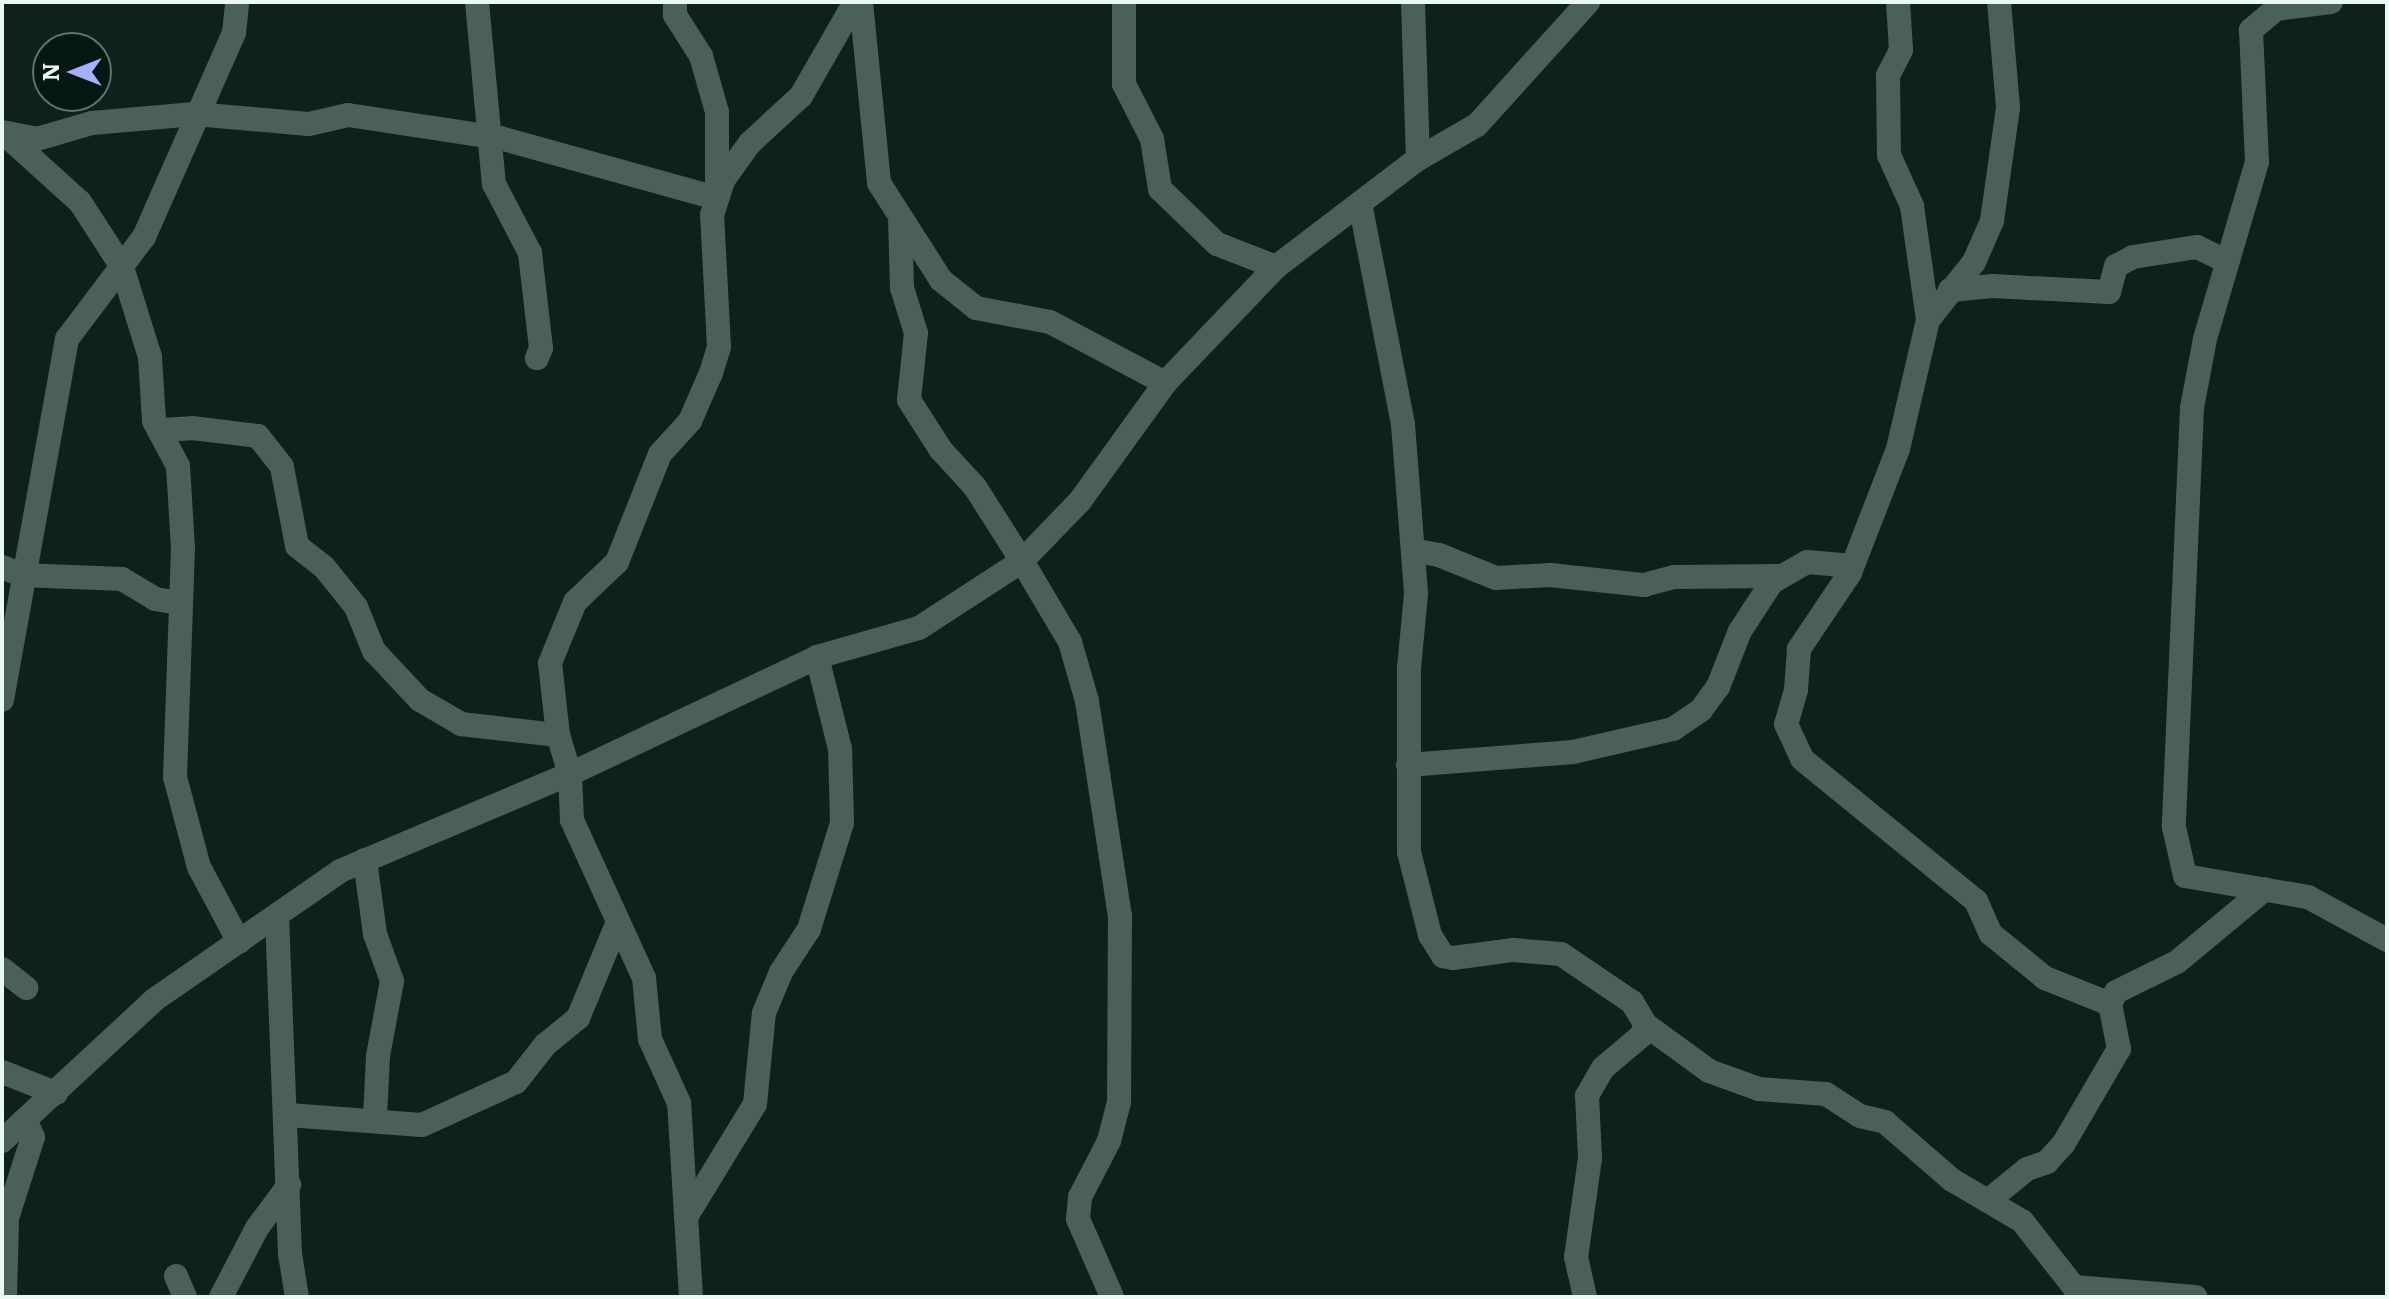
<!DOCTYPE html>
<html>
<head>
<meta charset="utf-8">
<style>
	body { margin:0 }
	#map { position:relative; width:2389px; height:1299px; overflow:hidden; background:#0f211d; font-family:Literata,serif }
	div>[style] { position:absolute }
	.street>* { height:24px; margin:-12px; padding:0 12px; transform-origin:12px; border-radius:12px; background:#4b605a }
	span { translate:-50% -50%; white-space:nowrap; text-align:center; line-height:1.15; -webkit-text-stroke:8px #061814; paint-order:stroke }
	.frame { position:absolute; inset:0; border:4px solid #ecf8f5; pointer-events:none }
	.north { position:absolute; left:32px; top:32px; width:80px; height:80px; box-sizing:border-box; background:#061814; border:2px solid #62726e; border-radius:50%; rotate:270deg; font-size:22px; font-weight:700; line-height:32px; text-align:center; color:#ecf8f5 }
	.north::after { content:''; display:block; margin:auto; width:28px; height:36px; background:#a4b2fc; clip-path:polygon(50% 0,100% 100%,50% 72%,0 100%) }
</style>
</head>
<body>
<div id="map">
	<div class="street">
		<div style="left:477px;top:2px;width:183px;rotate:84.7deg"></div>
		<div style="left:494px;top:184px;width:78px;rotate:62.4deg"></div>
		<div style="left:530px;top:253px;width:96px;rotate:83.4deg"></div>
		<div style="left:541px;top:348px;width:11px;rotate:112deg"></div>
		<div style="left:861px;top:2px;width:182px;rotate:84.3deg"></div>
		<div style="left:879px;top:183px;width:115px;rotate:57.4deg"></div>
		<div style="left:941px;top:280px;width:45px;rotate:38.7deg"></div>
		<div style="left:976px;top:308px;width:75px;rotate:10.7deg"></div>
		<div style="left:1050px;top:322px;width:130px;rotate:27.9deg"></div>
		<div style="left:1124px;top:2px;width:82px;rotate:90deg"></div>
		<div style="left:1124px;top:84px;width:62px;rotate:63deg"></div>
		<div style="left:1152px;top:139px;width:51px;rotate:80.9deg"></div>
		<div style="left:1160px;top:189px;width:79px;rotate:44deg"></div>
		<div style="left:1217px;top:244px;width:63px;rotate:21.3deg"></div>
		<div style="left:1413px;top:2px;width:157px;rotate:88.2deg"></div>
		<div style="left:1898px;top:2px;width:48px;rotate:86.4deg"></div>
		<div style="left:1901px;top:50px;width:28px;rotate:117deg"></div>
		<div style="left:1888px;top:75px;width:80px;rotate:89.3deg"></div>
		<div style="left:1889px;top:155px;width:56px;rotate:65.7deg"></div>
		<div style="left:1912px;top:206px;width:115px;rotate:82deg"></div>
		<div style="left:1999px;top:2px;width:106px;rotate:85.1deg"></div>
		<div style="left:2008px;top:108px;width:114px;rotate:98.1deg"></div>
		<div style="left:1992px;top:221px;width:45px;rotate:113.7deg"></div>
		<div style="left:1974px;top:262px;width:74px;rotate:128.4deg"></div>
		<div style="left:1928px;top:320px;width:132px;rotate:103.1deg"></div>
		<div style="left:1898px;top:449px;width:133px;rotate:111.2deg"></div>
		<div style="left:1850px;top:573px;width:92px;rotate:123.9deg"></div>
		<div style="left:1799px;top:649px;width:41px;rotate:94.2deg"></div>
		<div style="left:1796px;top:690px;width:35px;rotate:106deg"></div>
		<div style="left:1786px;top:724px;width:38px;rotate:65deg"></div>
		<div style="left:1802px;top:759px;width:225px;rotate:39.2deg"></div>
		<div style="left:1976px;top:901px;width:36px;rotate:66deg"></div>
		<div style="left:1991px;top:934px;width:70px;rotate:39.2deg"></div>
		<div style="left:2045px;top:978px;width:70px;rotate:21.8deg"></div>
		<div style="left:2331px;top:2px;width:55px;rotate:172.7deg"></div>
		<div style="left:2276px;top:9px;width:33px;rotate:140deg"></div>
		<div style="left:2251px;top:30px;width:132px;rotate:87.4deg"></div>
		<div style="left:2257px;top:162px;width:184px;rotate:106.4deg"></div>
		<div style="left:2205px;top:339px;width:70px;rotate:100.7deg"></div>
		<div style="left:2192px;top:408px;width:419px;rotate:92.5deg"></div>
		<div style="left:2174px;top:827px;width:50px;rotate:77.3deg"></div>
		<div style="left:2185px;top:876px;width:125px;rotate:9.7deg"></div>
		<div style="left:2308px;top:897px;width:90px;rotate:28.6deg"></div>
		<div style="left:2px;top:132px;width:36px;rotate:11deg"></div>
		<div style="left:37px;top:139px;width:57px;rotate:-16.2deg"></div>
		<div style="left:92px;top:123px;width:103px;rotate:-5deg"></div>
		<div style="left:195px;top:114px;width:114px;rotate:5deg"></div>
		<div style="left:309px;top:124px;width:40px;rotate:-13deg"></div>
		<div style="left:348px;top:115px;width:154px;rotate:8.6deg"></div>
		<div style="left:500px;top:138px;width:225px;rotate:15.5deg"></div>
		<div style="left:717px;top:198px;width:86px;rotate:-90deg"></div>
		<div style="left:717px;top:112px;width:58px;rotate:-105.9deg"></div>
		<div style="left:701px;top:56px;width:49px;rotate:-122.4deg"></div>
		<div style="left:675px;top:15px;width:13px;rotate:-90deg"></div>
		<div style="left:8px;top:137px;width:97px;rotate:42.1deg"></div>
		<div style="left:80px;top:202px;width:77px;rotate:57.1deg"></div>
		<div style="left:122px;top:267px;width:94px;rotate:72.7deg"></div>
		<div style="left:150px;top:357px;width:64px;rotate:86.4deg"></div>
		<div style="left:154px;top:421px;width:51px;rotate:61.9deg"></div>
		<div style="left:178px;top:466px;width:82px;rotate:86.5deg"></div>
		<div style="left:183px;top:548px;width:229px;rotate:92deg"></div>
		<div style="left:175px;top:777px;width:93px;rotate:75.1deg"></div>
		<div style="left:199px;top:867px;width:85px;rotate:61.9deg"></div>
		<div style="left:1360px;top:203px;width:225px;rotate:79deg"></div>
		<div style="left:1403px;top:424px;width:170px;rotate:85.6deg"></div>
		<div style="left:1416px;top:594px;width:74px;rotate:95.4deg"></div>
		<div style="left:1409px;top:668px;width:184px;rotate:90deg"></div>
		<div style="left:1409px;top:852px;width:86px;rotate:75.8deg"></div>
		<div style="left:1430px;top:935px;width:25px;rotate:58deg"></div>
		<div style="left:1443px;top:956px;width:10px;rotate:11deg"></div>
		<div style="left:1453px;top:958px;width:61px;rotate:-7.6deg"></div>
		<div style="left:1513px;top:950px;width:48px;rotate:4.8deg"></div>
		<div style="left:1561px;top:954px;width:86px;rotate:34.1deg"></div>
		<div style="left:1632px;top:1002px;width:27px;rotate:59deg"></div>
		<div style="left:1646px;top:1025px;width:12px;rotate:114deg"></div>
		<div style="left:1641px;top:1036px;width:50px;rotate:139.9deg"></div>
		<div style="left:1603px;top:1068px;width:32px;rotate:120deg"></div>
		<div style="left:1587px;top:1096px;width:62px;rotate:87.2deg"></div>
		<div style="left:1590px;top:1158px;width:100px;rotate:98deg"></div>
		<div style="left:1576px;top:1257px;width:41px;rotate:77.3deg"></div>
		<div style="left:900px;top:217px;width:71px;rotate:88.4deg"></div>
		<div style="left:902px;top:288px;width:47px;rotate:72.7deg"></div>
		<div style="left:916px;top:333px;width:67px;rotate:96deg"></div>
		<div style="left:909px;top:400px;width:59px;rotate:57.4deg"></div>
		<div style="left:941px;top:450px;width:50px;rotate:47.4deg"></div>
		<div style="left:975px;top:487px;width:88px;rotate:57.6deg"></div>
		<div style="left:1022px;top:561px;width:94px;rotate:59.3deg"></div>
		<div style="left:1070px;top:642px;width:61px;rotate:73.9deg"></div>
		<div style="left:1087px;top:701px;width:218px;rotate:81.3deg"></div>
		<div style="left:1120px;top:916px;width:186px;rotate:90.3deg"></div>
		<div style="left:1119px;top:1102px;width:40px;rotate:104.4deg"></div>
		<div style="left:1109px;top:1141px;width:63px;rotate:117.4deg"></div>
		<div style="left:1080px;top:1197px;width:22px;rotate:95deg"></div>
		<div style="left:1078px;top:1219px;width:85px;rotate:66.4deg"></div>
		<div style="left:1950px;top:290px;width:43px;rotate:-5.3deg"></div>
		<div style="left:1993px;top:286px;width:116px;rotate:3deg"></div>
		<div style="left:2109px;top:292px;width:27px;rotate:-75deg"></div>
		<div style="left:2116px;top:266px;width:19px;rotate:-28deg"></div>
		<div style="left:2133px;top:257px;width:65px;rotate:-8.9deg"></div>
		<div style="left:2197px;top:247px;width:32px;rotate:26deg"></div>
		<div style="left:159px;top:430px;width:33px;rotate:-3deg"></div>
		<div style="left:192px;top:428px;width:66px;rotate:6.9deg"></div>
		<div style="left:258px;top:436px;width:39px;rotate:52deg"></div>
		<div style="left:282px;top:467px;width:80px;rotate:79.2deg"></div>
		<div style="left:297px;top:546px;width:34px;rotate:38deg"></div>
		<div style="left:324px;top:567px;width:51px;rotate:51.3deg"></div>
		<div style="left:356px;top:607px;width:48px;rotate:67.8deg"></div>
		<div style="left:374px;top:651px;width:67px;rotate:46.8deg"></div>
		<div style="left:420px;top:700px;width:48px;rotate:30.3deg"></div>
		<div style="left:461px;top:724px;width:98px;rotate:6.5deg"></div>
		<div style="left:1413px;top:550px;width:26px;rotate:11deg"></div>
		<div style="left:1439px;top:555px;width:61px;rotate:22deg"></div>
		<div style="left:1496px;top:578px;width:54px;rotate:-3.2deg"></div>
		<div style="left:1550px;top:575px;width:95px;rotate:6.1deg"></div>
		<div style="left:1644px;top:585px;width:31px;rotate:-15deg"></div>
		<div style="left:1674px;top:577px;width:105px;rotate:-0.5deg"></div>
		<div style="left:2px;top:567px;width:22px;rotate:22deg"></div>
		<div style="left:22px;top:575px;width:100px;rotate:2.3deg"></div>
		<div style="left:122px;top:579px;width:39px;rotate:31deg"></div>
		<div style="left:155px;top:599px;width:26px;rotate:9deg"></div>
		<div style="left:2px;top:700px;width:367px;rotate:-79.8deg"></div>
		<div style="left:67px;top:339px;width:128px;rotate:-53deg"></div>
		<div style="left:144px;top:237px;width:223px;rotate:-66.2deg"></div>
		<div style="left:234px;top:33px;width:31px;rotate:-84deg"></div>
		<div style="left:1408px;top:765px;width:166px;rotate:-4.5deg"></div>
		<div style="left:1573px;top:752px;width:103px;rotate:-13deg"></div>
		<div style="left:1673px;top:729px;width:34px;rotate:-34deg"></div>
		<div style="left:1701px;top:710px;width:29px;rotate:-54deg"></div>
		<div style="left:1718px;top:687px;width:60px;rotate:-68.6deg"></div>
		<div style="left:1740px;top:631px;width:59px;rotate:-56.9deg"></div>
		<div style="left:1772px;top:582px;width:40px;rotate:-29.7deg"></div>
		<div style="left:1807px;top:562px;width:35px;rotate:5deg"></div>
		<div style="left:365px;top:860px;width:75px;rotate:82.3deg"></div>
		<div style="left:375px;top:934px;width:50px;rotate:70.1deg"></div>
		<div style="left:392px;top:981px;width:76px;rotate:100.6deg"></div>
		<div style="left:378px;top:1056px;width:62px;rotate:92.8deg"></div>
		<div style="left:277px;top:916px;width:338px;rotate:87.8deg"></div>
		<div style="left:290px;top:1254px;width:44px;rotate:80.8deg"></div>
		<div style="left:2px;top:969px;width:31px;rotate:38deg"></div>
		<div style="left:1646px;top:1025px;width:78px;rotate:36.1deg"></div>
		<div style="left:1709px;top:1071px;width:53px;rotate:19.8deg"></div>
		<div style="left:1759px;top:1089px;width:67px;rotate:4.3deg"></div>
		<div style="left:1826px;top:1094px;width:40px;rotate:32.9deg"></div>
		<div style="left:1860px;top:1116px;width:26px;rotate:13deg"></div>
		<div style="left:1885px;top:1122px;width:89px;rotate:40.9deg"></div>
		<div style="left:1952px;top:1180px;width:81px;rotate:30.4deg"></div>
		<div style="left:2022px;top:1221px;width:84px;rotate:51.8deg"></div>
		<div style="left:2074px;top:1287px;width:122px;rotate:4.7deg"></div>
		<div style="left:2px;top:1072px;width:58px;rotate:21.3deg"></div>
		<div style="left:288px;top:1115px;width:134px;rotate:4.3deg"></div>
		<div style="left:422px;top:1125px;width:103px;rotate:-24.6deg"></div>
		<div style="left:516px;top:1082px;width:47px;rotate:-51.9deg"></div>
		<div style="left:545px;top:1045px;width:43px;rotate:-39.3deg"></div>
		<div style="left:578px;top:1018px;width:104px;rotate:-67.4deg"></div>
		<div style="left:2px;top:1141px;width:207px;rotate:-42.8deg"></div>
		<div style="left:154px;top:1000px;width:226px;rotate:-34.7deg"></div>
		<div style="left:340px;top:871px;width:250px;rotate:-22.9deg"></div>
		<div style="left:570px;top:774px;width:273px;rotate:-25.3deg"></div>
		<div style="left:817px;top:657px;width:106px;rotate:-15.9deg"></div>
		<div style="left:919px;top:628px;width:123px;rotate:-33deg"></div>
		<div style="left:1022px;top:561px;width:83px;rotate:-46deg"></div>
		<div style="left:1080px;top:501px;width:145px;rotate:-54.2deg"></div>
		<div style="left:1165px;top:383px;width:161px;rotate:-46.3deg"></div>
		<div style="left:1276px;top:267px;width:178px;rotate:-37.3deg"></div>
		<div style="left:1418px;top:159px;width:68px;rotate:-30deg"></div>
		<div style="left:1477px;top:125px;width:166px;rotate:-47.9deg"></div>
		<div style="left:1989px;top:1200px;width:49px;rotate:-39.2deg"></div>
		<div style="left:2027px;top:1169px;width:21px;rotate:-19deg"></div>
		<div style="left:2047px;top:1162px;width:25px;rotate:-48deg"></div>
		<div style="left:2064px;top:1143px;width:109px;rotate:-59.7deg"></div>
		<div style="left:2119px;top:1049px;width:46px;rotate:-101.3deg"></div>
		<div style="left:2110px;top:1004px;width:13px;rotate:-63deg"></div>
		<div style="left:2116px;top:992px;width:68px;rotate:-26.2deg"></div>
		<div style="left:2177px;top:962px;width:114px;rotate:-39.7deg"></div>
		<div style="left:686px;top:1217px;width:132px;rotate:-58.6deg"></div>
		<div style="left:755px;top:1104px;width:91px;rotate:-84.4deg"></div>
		<div style="left:764px;top:1013px;width:44px;rotate:-67.5deg"></div>
		<div style="left:781px;top:972px;width:51px;rotate:-56.9deg"></div>
		<div style="left:809px;top:929px;width:111px;rotate:-72.7deg"></div>
		<div style="left:842px;top:823px;width:74px;rotate:-91.5deg"></div>
		<div style="left:840px;top:749px;width:95px;rotate:-104deg"></div>
		<div style="left:176px;top:1276px;width:23px;rotate:67deg"></div>
		<div style="left:5px;top:1297px;width:79px;rotate:-88.5deg"></div>
		<div style="left:7px;top:1218px;width:85px;rotate:-72.2deg"></div>
		<div style="left:33px;top:1137px;width:19px;rotate:-115deg"></div>
		<div style="left:221px;top:1297px;width:78px;rotate:-62.4deg"></div>
		<div style="left:257px;top:1228px;width:54px;rotate:-53.3deg"></div>
		<div style="left:691px;top:1297px;width:194px;rotate:-93.5deg"></div>
		<div style="left:679px;top:1103px;width:70px;rotate:-114.4deg"></div>
		<div style="left:650px;top:1039px;width:61px;rotate:-95.6deg"></div>
		<div style="left:644px;top:978px;width:174px;rotate:-114.5deg"></div>
		<div style="left:572px;top:820px;width:46px;rotate:-92.5deg"></div>
		<div style="left:570px;top:774px;width:41px;rotate:-107.1deg"></div>
		<div style="left:558px;top:735px;width:72px;rotate:-96.3deg"></div>
		<div style="left:550px;top:663px;width:66px;rotate:-67.7deg"></div>
		<div style="left:575px;top:602px;width:58px;rotate:-43.6deg"></div>
		<div style="left:617px;top:562px;width:116px;rotate:-68.3deg"></div>
		<div style="left:660px;top:454px;width:45px;rotate:-47.7deg"></div>
		<div style="left:690px;top:421px;width:52px;rotate:-66.4deg"></div>
		<div style="left:711px;top:373px;width:27px;rotate:-73deg"></div>
		<div style="left:719px;top:347px;width:132px;rotate:-93deg"></div>
		<div style="left:712px;top:215px;width:38px;rotate:-72deg"></div>
		<div style="left:724px;top:179px;width:44px;rotate:-54.2deg"></div>
		<div style="left:750px;top:143px;width:69px;rotate:-42.7deg"></div>
		<div style="left:801px;top:96px;width:108px;rotate:-60.1deg"></div>
	</div>
	<div class="frame"></div>
	<div class="north">N</div>
</div>
</body>
</html>
